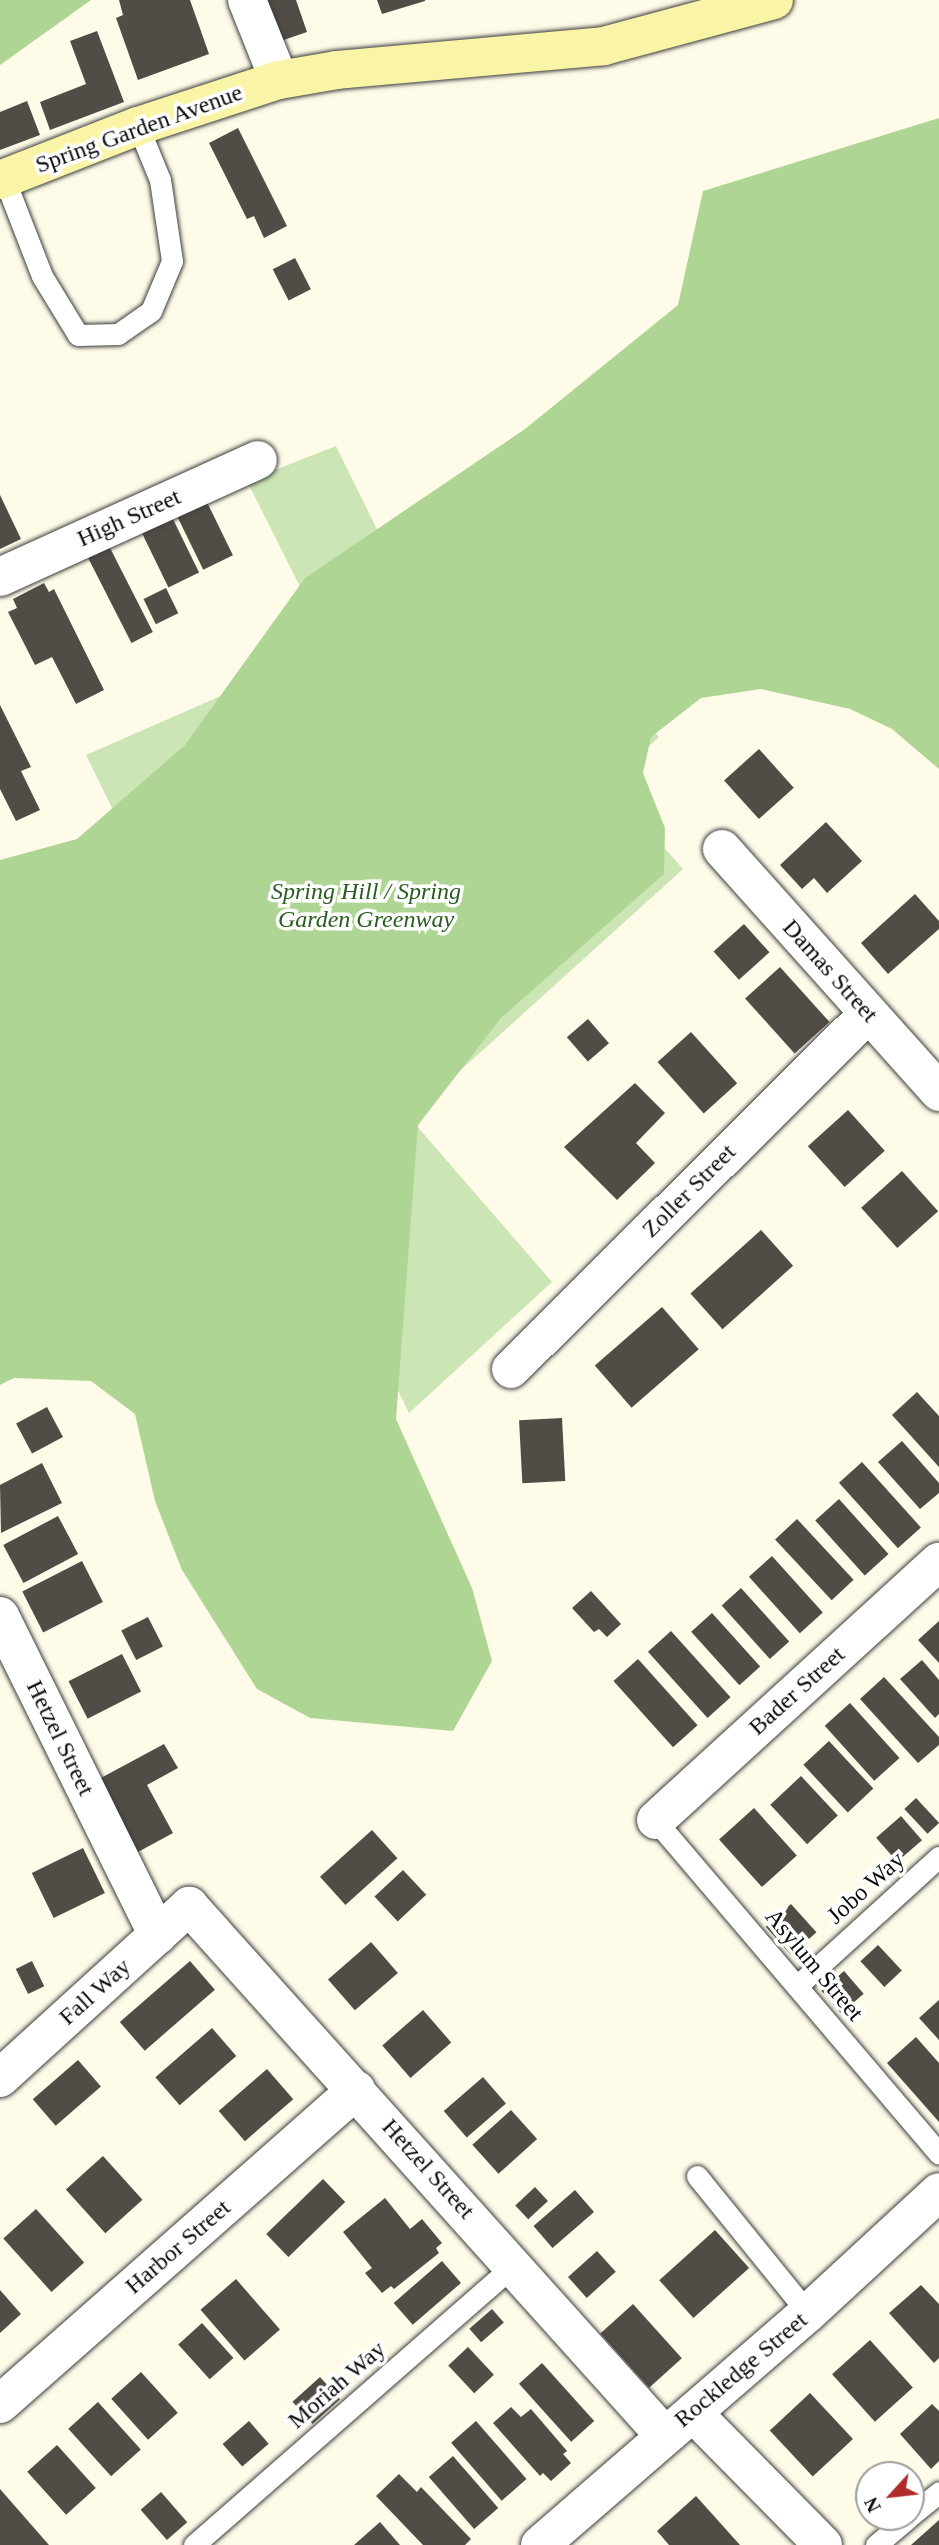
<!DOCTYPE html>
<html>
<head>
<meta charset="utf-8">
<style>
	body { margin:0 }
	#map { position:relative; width:939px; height:2545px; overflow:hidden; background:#fefbe8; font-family:Georgia,serif }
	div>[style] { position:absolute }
	.green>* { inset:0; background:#cbe5b5 }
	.forest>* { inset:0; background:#afd595 }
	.building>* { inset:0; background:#524c47; transform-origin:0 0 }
	.roads { filter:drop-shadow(0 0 2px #3d3d3d) drop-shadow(0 0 2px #3d3d3d) }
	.lane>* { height:21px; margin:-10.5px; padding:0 10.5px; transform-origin:10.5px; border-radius:10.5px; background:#fff }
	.street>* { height:38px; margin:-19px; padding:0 19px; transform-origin:19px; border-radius:19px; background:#fff }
	.secondary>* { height:38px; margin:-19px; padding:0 19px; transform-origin:19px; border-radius:19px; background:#faf5a6 }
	span { translate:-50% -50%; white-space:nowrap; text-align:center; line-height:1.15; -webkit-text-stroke:7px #fff; paint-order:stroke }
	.street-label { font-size:24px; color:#0a0a0a }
	.park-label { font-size:24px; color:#295c1f; font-style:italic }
	.north { position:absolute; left:855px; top:2461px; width:70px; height:70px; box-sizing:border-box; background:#fff; border:2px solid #9d9d9d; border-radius:50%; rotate:243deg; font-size:19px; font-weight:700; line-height:28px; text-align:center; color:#0a0a0a }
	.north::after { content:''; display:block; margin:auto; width:24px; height:32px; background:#b12b2b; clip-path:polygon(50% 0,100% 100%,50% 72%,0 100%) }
</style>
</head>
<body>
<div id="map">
	<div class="green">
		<div style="clip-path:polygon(336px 446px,475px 729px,604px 677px,659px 737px,608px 784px,683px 869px,409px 1117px,552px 1282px,409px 1413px,86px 755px,255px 681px,360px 706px,247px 481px)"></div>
	</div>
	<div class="forest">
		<div style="clip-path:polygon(0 0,91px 0,0 65px)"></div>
		<div style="clip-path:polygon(939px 118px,939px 769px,892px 729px,850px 709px,761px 689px,701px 698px,651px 737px,643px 773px,665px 828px,664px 874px,501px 1018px,418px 1125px,396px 1419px,472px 1588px,492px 1661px,453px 1731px,310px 1718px,257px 1689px,182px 1570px,155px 1501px,135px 1414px,91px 1381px,14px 1378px,0 1385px,0 860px,77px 839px,185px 745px,305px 578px,525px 429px,678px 305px,703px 191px)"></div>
	</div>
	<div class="building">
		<div style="clip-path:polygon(119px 0,190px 0,209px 54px,138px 80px,116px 18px,123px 15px)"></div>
		<div style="clip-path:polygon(260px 0,296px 0,307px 32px,275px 43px)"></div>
		<div style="clip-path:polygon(377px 0,425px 0,425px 1px,382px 14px)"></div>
		<div style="clip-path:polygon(97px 31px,124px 102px,50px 130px,40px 102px,86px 84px,70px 41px)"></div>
		<div style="clip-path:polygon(27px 101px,40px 135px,0 150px,0 112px)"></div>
		<div style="clip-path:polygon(238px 128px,287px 226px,264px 238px,254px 216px,247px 219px,209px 143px)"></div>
		<div style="left:295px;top:258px;width:35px;height:25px;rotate:63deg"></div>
		<div style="clip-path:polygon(0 495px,21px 539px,0 549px)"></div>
		<div style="left:204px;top:496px;width:66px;height:33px;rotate:64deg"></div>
		<div style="left:171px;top:515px;width:64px;height:34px;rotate:64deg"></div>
		<div style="left:107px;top:542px;width:101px;height:24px;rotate:63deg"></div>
		<div style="clip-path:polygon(44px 583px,49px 592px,54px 589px,104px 690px,76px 704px,52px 657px,35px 665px,8px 612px,17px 608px,13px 599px)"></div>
		<div style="left:166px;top:588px;width:28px;height:25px;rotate:64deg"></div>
		<div style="clip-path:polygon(0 705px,31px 767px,21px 771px,40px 810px,16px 821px,0 789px)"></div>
		<div style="left:759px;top:749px;width:52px;height:47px;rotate:48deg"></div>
		<div style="clip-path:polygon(826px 822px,862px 861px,827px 893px,814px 878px,802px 889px,780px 865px)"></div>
		<div style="clip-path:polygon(915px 894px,939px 921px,939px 929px,888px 974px,861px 943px)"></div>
		<div style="left:744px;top:924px;width:38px;height:41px;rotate:48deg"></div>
		<div style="left:780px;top:967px;width:74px;height:47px;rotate:48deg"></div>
		<div style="left:588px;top:1019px;width:32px;height:28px;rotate:49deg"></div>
		<div style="left:691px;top:1032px;width:69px;height:45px;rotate:48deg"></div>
		<div style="clip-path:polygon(635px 1083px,665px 1113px,636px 1143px,655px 1163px,617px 1200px,564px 1147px)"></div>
		<div style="left:848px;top:1110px;width:55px;height:54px;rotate:48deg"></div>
		<div style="left:902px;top:1171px;width:54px;height:55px;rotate:48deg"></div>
		<div style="left:761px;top:1230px;width:48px;height:95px;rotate:48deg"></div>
		<div style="left:662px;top:1307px;width:56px;height:89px;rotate:49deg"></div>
		<div style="clip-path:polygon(917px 1392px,939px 1416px,939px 1467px,892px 1415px)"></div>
		<div style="left:47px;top:1407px;width:34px;height:35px;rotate:62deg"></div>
		<div style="left:562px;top:1418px;width:63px;height:43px;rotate:87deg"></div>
		<div style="clip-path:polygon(902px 1441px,939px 1483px,939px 1493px,920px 1509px,878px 1462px)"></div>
		<div style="left:862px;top:1462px;width:88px;height:31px;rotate:48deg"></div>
		<div style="clip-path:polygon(42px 1463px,62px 1503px,1px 1533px,0 1485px)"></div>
		<div style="left:839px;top:1499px;width:74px;height:32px;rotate:48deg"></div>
		<div style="left:58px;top:1516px;width:43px;height:62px;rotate:62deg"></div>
		<div style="left:797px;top:1519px;width:83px;height:30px;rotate:47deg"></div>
		<div style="left:772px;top:1556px;width:76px;height:31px;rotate:48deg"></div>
		<div style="left:82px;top:1561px;width:46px;height:67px;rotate:63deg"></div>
		<div style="left:741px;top:1588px;width:72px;height:26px;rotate:48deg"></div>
		<div style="clip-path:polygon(591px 1591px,621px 1624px,607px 1637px,599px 1629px,594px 1632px,572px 1608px)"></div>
		<div style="left:712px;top:1613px;width:72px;height:28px;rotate:48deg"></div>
		<div style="left:148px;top:1617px;width:33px;height:30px;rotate:63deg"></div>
		<div style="clip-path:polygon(939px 1621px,939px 1663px,918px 1640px)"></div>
		<div style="left:671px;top:1631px;width:89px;height:31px;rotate:48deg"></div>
		<div style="left:122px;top:1654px;width:42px;height:60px;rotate:63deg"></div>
		<div style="left:638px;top:1659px;width:89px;height:33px;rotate:48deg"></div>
		<div style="clip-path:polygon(922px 1660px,939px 1680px,939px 1714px,935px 1718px,900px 1679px)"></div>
		<div style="clip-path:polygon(884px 1677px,939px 1737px,939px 1745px,918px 1763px,860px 1699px)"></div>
		<div style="left:850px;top:1703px;width:74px;height:34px;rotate:48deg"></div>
		<div style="left:829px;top:1741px;width:65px;height:35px;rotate:47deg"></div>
		<div style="clip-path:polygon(164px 1744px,178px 1768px,147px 1785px,173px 1833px,138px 1852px,99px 1779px)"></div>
		<div style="left:801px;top:1776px;width:54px;height:42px;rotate:47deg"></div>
		<div style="left:916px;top:1798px;width:34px;height:16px;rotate:47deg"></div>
		<div style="left:754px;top:1808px;width:64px;height:47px;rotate:48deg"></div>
		<div style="left:901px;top:1816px;width:32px;height:33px;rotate:49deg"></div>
		<div style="left:372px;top:1830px;width:38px;height:70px;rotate:48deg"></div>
		<div style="left:83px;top:1848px;width:50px;height:57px;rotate:64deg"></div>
		<div style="left:403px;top:1870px;width:34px;height:39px;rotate:47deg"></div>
		<div style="left:791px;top:1904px;width:38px;height:34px;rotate:48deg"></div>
		<div style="left:371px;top:1942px;width:41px;height:57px;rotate:49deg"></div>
		<div style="left:878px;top:1945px;width:35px;height:24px;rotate:47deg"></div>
		<div style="left:32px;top:1961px;width:28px;height:18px;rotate:64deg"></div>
		<div style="left:190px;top:1961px;width:38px;height:93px;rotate:49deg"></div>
		<div style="left:844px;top:1971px;width:30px;height:30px;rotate:49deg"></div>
		<div style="clip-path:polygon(939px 2000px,939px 2040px,919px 2018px)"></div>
		<div style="left:423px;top:2010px;width:43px;height:54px;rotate:49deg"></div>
		<div style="left:212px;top:2028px;width:37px;height:75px;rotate:49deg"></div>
		<div style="clip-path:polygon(916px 2037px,939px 2063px,939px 2122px,887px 2063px)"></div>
		<div style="left:78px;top:2060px;width:35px;height:60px;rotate:49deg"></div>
		<div style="left:267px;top:2069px;width:40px;height:64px;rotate:49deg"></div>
		<div style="left:483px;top:2077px;width:35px;height:52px;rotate:49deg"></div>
		<div style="left:511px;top:2110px;width:39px;height:52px;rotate:48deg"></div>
		<div style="left:103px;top:2156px;width:59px;height:50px;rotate:48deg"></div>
		<div style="left:323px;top:2179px;width:32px;height:79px;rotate:46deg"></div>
		<div style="left:535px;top:2187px;width:19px;height:27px;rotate:47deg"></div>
		<div style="left:575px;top:2190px;width:29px;height:55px;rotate:49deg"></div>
		<div style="clip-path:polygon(385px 2198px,410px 2229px,422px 2219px,442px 2243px,436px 2248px,439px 2253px,394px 2289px,391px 2286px,382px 2293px,365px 2273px,372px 2268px,343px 2232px)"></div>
		<div style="left:36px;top:2209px;width:72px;height:44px;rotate:48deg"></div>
		<div style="left:715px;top:2230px;width:51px;height:75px;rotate:48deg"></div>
		<div style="left:597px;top:2251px;width:28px;height:39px;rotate:48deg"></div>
		<div style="left:442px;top:2261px;width:29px;height:64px;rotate:49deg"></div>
		<div style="left:236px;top:2279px;width:67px;height:47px;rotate:49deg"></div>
		<div style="clip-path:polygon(921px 2285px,939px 2304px,939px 2358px,934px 2363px,889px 2313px)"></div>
		<div style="clip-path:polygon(0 2290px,21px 2314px,0 2333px)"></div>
		<div style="left:633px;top:2304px;width:73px;height:44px;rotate:48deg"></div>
		<div style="left:492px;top:2309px;width:18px;height:30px;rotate:49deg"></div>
		<div style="left:202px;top:2323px;width:47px;height:32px;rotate:48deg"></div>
		<div style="left:870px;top:2340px;width:64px;height:51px;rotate:48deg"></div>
		<div style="left:468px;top:2347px;width:38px;height:27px;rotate:47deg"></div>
		<div style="left:542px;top:2363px;width:78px;height:31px;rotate:48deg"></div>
		<div style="left:141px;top:2372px;width:55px;height:40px;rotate:48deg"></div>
		<div style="left:320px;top:2377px;width:30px;height:37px;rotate:48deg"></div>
		<div style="left:810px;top:2393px;width:63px;height:55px;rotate:47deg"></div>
		<div style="left:98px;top:2402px;width:64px;height:40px;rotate:48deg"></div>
		<div style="clip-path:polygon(932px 2404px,939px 2411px,939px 2461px,931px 2469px,900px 2434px)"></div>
		<div style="clip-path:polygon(511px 2407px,521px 2417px,531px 2409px,567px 2451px,563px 2454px,571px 2463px,551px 2481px,543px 2473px,540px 2476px,493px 2423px)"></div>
		<div style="left:249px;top:2421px;width:30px;height:35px;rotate:49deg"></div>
		<div style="left:476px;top:2421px;width:77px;height:33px;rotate:49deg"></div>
		<div style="left:57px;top:2445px;width:58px;height:40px;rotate:48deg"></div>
		<div style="left:453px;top:2456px;width:69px;height:32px;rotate:49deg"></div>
		<div style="clip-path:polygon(399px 2474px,417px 2492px,421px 2487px,471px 2539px,465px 2545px,423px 2545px,376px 2496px)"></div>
		<div style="clip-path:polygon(0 2489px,49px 2545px,0 2545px)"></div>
		<div style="left:161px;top:2492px;width:40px;height:27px;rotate:49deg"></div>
		<div style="clip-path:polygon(696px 2496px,740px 2545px,669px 2545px,657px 2531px)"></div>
		<div style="clip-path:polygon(939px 2520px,939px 2545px,911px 2545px)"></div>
		<div style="clip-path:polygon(380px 2522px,400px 2545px,354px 2545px)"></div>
	</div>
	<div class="roads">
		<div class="lane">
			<div style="left:4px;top:178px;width:105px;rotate:68.8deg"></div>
			<div style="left:42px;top:276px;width:69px;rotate:58.6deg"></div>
			<div style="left:78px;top:335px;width:40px;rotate:-1.4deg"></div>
			<div style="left:118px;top:334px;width:40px;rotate:-34.9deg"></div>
			<div style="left:151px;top:311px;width:54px;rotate:-67.2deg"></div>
			<div style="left:172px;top:261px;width:82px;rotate:-98.4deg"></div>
			<div style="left:160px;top:180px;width:58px;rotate:-112.2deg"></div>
			<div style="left:650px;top:1814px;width:446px;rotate:49.6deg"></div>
			<div style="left:797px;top:1986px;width:192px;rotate:-42.3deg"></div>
			<div style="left:697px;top:2176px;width:176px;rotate:51deg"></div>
			<div style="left:911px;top:2515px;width:36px;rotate:-39deg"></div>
			<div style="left:194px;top:2545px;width:427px;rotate:-41.2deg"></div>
			<div style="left:876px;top:2545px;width:43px;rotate:-40.3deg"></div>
		</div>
		<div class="street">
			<div style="left:247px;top:0;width:86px;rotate:68.2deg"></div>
			<div style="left:0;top:577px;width:283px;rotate:-24.4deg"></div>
			<div style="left:722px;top:849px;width:326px;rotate:48.2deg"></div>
			<div style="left:511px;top:1369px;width:503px;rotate:-44.84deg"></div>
			<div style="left:0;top:1616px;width:356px;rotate:63.7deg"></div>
			<div style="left:656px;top:1820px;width:383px;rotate:-42.4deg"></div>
			<div style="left:0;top:2078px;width:256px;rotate:-42.3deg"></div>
			<div style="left:189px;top:1906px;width:711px;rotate:48.08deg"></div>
			<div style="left:0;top:2404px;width:475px;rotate:-41.4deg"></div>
			<div style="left:693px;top:2413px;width:185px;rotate:45.4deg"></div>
			<div style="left:540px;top:2545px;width:354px;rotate:-40.9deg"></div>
			<div style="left:808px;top:2313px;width:178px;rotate:-42.7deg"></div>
		</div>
		<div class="secondary">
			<div style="left:0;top:180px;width:148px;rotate:-21.4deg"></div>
			<div style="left:138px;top:126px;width:148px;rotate:-18.1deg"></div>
			<div style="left:279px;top:80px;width:59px;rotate:-9.8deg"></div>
			<div style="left:337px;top:70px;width:268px;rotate:-5.1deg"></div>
			<div style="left:604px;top:46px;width:176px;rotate:-15.1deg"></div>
		</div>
	</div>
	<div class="street-label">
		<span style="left:139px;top:129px;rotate:-20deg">Spring Garden Avenue</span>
		<span style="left:129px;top:518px;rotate:-24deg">High Street</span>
		<span style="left:830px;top:971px;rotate:48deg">Damas Street</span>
		<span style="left:689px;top:1191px;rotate:-45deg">Zoller Street</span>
		<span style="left:797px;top:1691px;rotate:-42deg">Bader Street</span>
		<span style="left:60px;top:1738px;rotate:64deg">Hetzel Street</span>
		<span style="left:866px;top:1888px;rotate:-42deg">Jobo Way</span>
		<span style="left:814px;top:1965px;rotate:50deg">Asylum Street</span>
		<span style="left:95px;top:1992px;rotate:-42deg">Fall Way</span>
		<span style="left:428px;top:2169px;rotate:48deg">Hetzel Street</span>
		<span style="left:178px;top:2247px;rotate:-41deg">Harbor Street</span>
		<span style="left:741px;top:2370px;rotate:-40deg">Rockledge Street</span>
		<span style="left:337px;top:2385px;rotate:-41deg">Moriah Way</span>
	</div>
	<div class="park-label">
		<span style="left:366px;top:906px">Spring Hill / Spring<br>Garden Greenway</span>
	</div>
	<div class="north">N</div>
</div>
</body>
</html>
